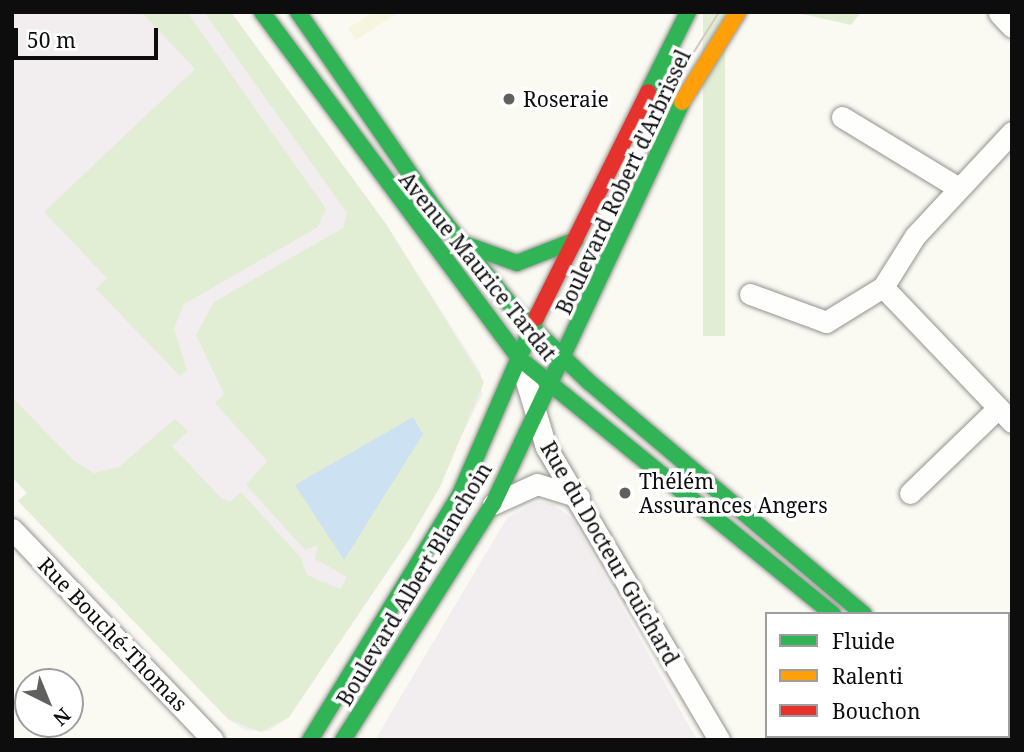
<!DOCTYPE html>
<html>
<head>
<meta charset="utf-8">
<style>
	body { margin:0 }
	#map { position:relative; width:1024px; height:752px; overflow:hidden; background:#faf9f2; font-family:"Noto Serif",serif }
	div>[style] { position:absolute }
	.industrial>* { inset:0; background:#f2edee }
	.farmland>* { inset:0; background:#f5f5e0 }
	.green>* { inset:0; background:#e2eed4; transform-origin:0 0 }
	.water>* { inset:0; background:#cce1f1 }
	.roads { filter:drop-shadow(0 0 2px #949390) drop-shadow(0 0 2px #949390) }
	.street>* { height:21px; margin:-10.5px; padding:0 10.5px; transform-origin:10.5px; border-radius:10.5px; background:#fefefd }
	.fast>* { height:16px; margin:-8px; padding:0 8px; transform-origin:8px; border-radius:8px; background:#30b455 }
	.slow>* { height:16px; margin:-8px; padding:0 8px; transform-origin:8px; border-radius:8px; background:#ff9f0a }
	.jam>* { height:16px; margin:-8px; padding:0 8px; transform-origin:8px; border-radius:8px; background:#e5322d }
	.tram>* { height:2px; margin:-1px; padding:0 1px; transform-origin:1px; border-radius:1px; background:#d5c7c6 }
	.dots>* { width:19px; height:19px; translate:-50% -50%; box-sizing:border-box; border:4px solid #fff; border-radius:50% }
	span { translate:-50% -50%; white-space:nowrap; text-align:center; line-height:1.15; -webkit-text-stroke:7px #fff; paint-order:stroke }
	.poi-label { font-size:21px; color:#0d0d0d }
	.left { translate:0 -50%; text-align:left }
	.street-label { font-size:21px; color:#0d0d0d }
	.frame { position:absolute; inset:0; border:14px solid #0d0d0d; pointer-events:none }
	.legend { position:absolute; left:765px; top:612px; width:245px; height:126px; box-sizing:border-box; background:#fff; border:2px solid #9e9e9e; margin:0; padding:9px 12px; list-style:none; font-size:21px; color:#0d0d0d }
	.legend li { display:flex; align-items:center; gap:14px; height:35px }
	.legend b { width:35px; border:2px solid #9e9e9e }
	.north { position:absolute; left:14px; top:668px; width:70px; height:70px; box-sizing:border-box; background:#fff; border:2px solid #9e9e9e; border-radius:50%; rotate:137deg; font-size:19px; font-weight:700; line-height:28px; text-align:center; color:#0d0d0d }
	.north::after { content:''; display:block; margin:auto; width:24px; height:32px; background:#60605d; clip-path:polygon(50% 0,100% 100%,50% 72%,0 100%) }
	.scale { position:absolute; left:14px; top:28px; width:144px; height:32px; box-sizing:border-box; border:4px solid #0d0d0d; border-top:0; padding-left:9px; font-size:21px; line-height:24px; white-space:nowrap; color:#0d0d0d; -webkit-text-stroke:5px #fff; paint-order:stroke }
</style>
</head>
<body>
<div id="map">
	<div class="industrial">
		<div style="clip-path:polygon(12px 12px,231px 12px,386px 224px,481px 373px,482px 395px,410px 538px,289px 717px,269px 731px,245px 730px,228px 719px,18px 501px,27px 493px,12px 477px)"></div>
		<div style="clip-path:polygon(536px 502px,553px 504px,572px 519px,697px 740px,375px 740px,507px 518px)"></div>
	</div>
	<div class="farmland">
		<div style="clip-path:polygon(374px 12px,399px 12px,356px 40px,348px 28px)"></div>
	</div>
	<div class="green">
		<div style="clip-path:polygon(141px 12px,187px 12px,326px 209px,318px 227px,184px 304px,174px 328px,187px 370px,180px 376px,96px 289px,107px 278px,44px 212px,195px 69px)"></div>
		<div style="clip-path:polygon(204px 12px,231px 12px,386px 224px,484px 382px,440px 487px,410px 538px,289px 717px,261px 732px,228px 719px,18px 501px,27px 493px,12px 477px,12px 397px,73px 460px,94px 473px,119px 467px,175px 419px,188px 431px,172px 446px,222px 499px,230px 502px,241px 492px,301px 558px,307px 575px,340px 589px,347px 577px,315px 559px,318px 545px,305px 550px,246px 485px,267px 461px,215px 403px,224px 394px,196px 335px,214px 302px,343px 228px,347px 213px)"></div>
		<div style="left:703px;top:12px;width:22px;height:324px"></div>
		<div style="clip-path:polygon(794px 12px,861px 12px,851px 25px)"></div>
	</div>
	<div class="water">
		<div style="clip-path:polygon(413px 417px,423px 434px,344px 560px,295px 485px)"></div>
	</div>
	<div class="roads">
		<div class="street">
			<div style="left:999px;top:13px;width:19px;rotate:47deg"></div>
			<div style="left:842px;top:117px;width:137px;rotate:31.3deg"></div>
			<div style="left:1012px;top:132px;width:142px;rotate:133deg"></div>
			<div style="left:915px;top:236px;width:60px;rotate:122.1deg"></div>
			<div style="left:883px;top:287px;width:187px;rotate:46.3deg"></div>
			<div style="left:750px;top:294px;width:81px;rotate:20.2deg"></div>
			<div style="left:826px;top:322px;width:67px;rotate:-31.6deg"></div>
			<div style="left:520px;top:361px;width:90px;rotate:73.2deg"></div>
			<div style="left:546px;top:447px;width:340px;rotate:59.4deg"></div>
			<div style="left:910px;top:493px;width:122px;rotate:-44deg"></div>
			<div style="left:493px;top:504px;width:48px;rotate:-24.4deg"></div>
			<div style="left:537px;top:484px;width:44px;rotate:17.2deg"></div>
			<div style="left:12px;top:529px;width:291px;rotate:46.4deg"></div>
		</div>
		<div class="fast">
			<div style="left:262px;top:12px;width:432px;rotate:53.4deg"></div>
			<div style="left:520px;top:359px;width:404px;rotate:39.2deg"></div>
			<div style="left:298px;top:12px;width:241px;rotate:55.3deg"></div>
			<div style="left:435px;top:210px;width:130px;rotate:51.5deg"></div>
			<div style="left:516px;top:312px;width:101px;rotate:43.8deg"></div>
			<div style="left:589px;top:382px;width:360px;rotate:40.2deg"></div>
			<div style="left:648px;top:92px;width:89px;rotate:-63.4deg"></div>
			<div style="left:467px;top:245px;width:53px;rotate:19.8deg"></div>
			<div style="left:517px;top:263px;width:63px;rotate:-21.3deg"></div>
			<div style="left:1003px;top:736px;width:6px;rotate:45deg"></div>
			<div style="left:310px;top:740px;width:288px;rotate:-58.6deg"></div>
			<div style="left:460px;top:494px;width:192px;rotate:-66.6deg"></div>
			<div style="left:343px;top:740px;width:280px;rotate:-57.6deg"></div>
			<div style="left:493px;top:504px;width:444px;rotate:-64.8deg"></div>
		</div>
		<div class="slow">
			<div style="left:682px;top:102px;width:106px;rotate:-58.1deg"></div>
		</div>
		<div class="jam">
			<div style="left:536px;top:318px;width:252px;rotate:-63.6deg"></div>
		</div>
	</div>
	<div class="tram">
		<div style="left:583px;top:283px;width:253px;rotate:-64.4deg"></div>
		<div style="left:692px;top:55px;width:51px;rotate:-57.9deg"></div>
	</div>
	<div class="dots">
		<div style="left:509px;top:99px;background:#60605d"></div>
		<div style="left:625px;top:493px;background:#60605d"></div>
	</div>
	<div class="poi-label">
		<span class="left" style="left:523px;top:99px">Roseraie</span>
		<span class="left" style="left:639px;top:493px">Thélém<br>Assurances Angers</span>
	</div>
	<div class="street-label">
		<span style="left:623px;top:182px;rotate:-65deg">Boulevard Robert d'Arbrissel</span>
		<span style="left:478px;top:266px;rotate:51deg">Avenue Maurice Tardat</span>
		<span style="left:610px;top:553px;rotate:60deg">Rue du Docteur Guichard</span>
		<span style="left:414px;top:584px;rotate:-59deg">Boulevard Albert Blanchoin</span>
		<span style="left:113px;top:634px;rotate:46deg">Rue Bouché-Thomas</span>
	</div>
	<div class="frame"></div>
	<ul class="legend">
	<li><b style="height:9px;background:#30b455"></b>Fluide</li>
	<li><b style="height:9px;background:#ff9f0a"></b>Ralenti</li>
	<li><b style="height:9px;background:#e5322d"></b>Bouchon</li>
	</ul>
	<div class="north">N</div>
	<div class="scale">50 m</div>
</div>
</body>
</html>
